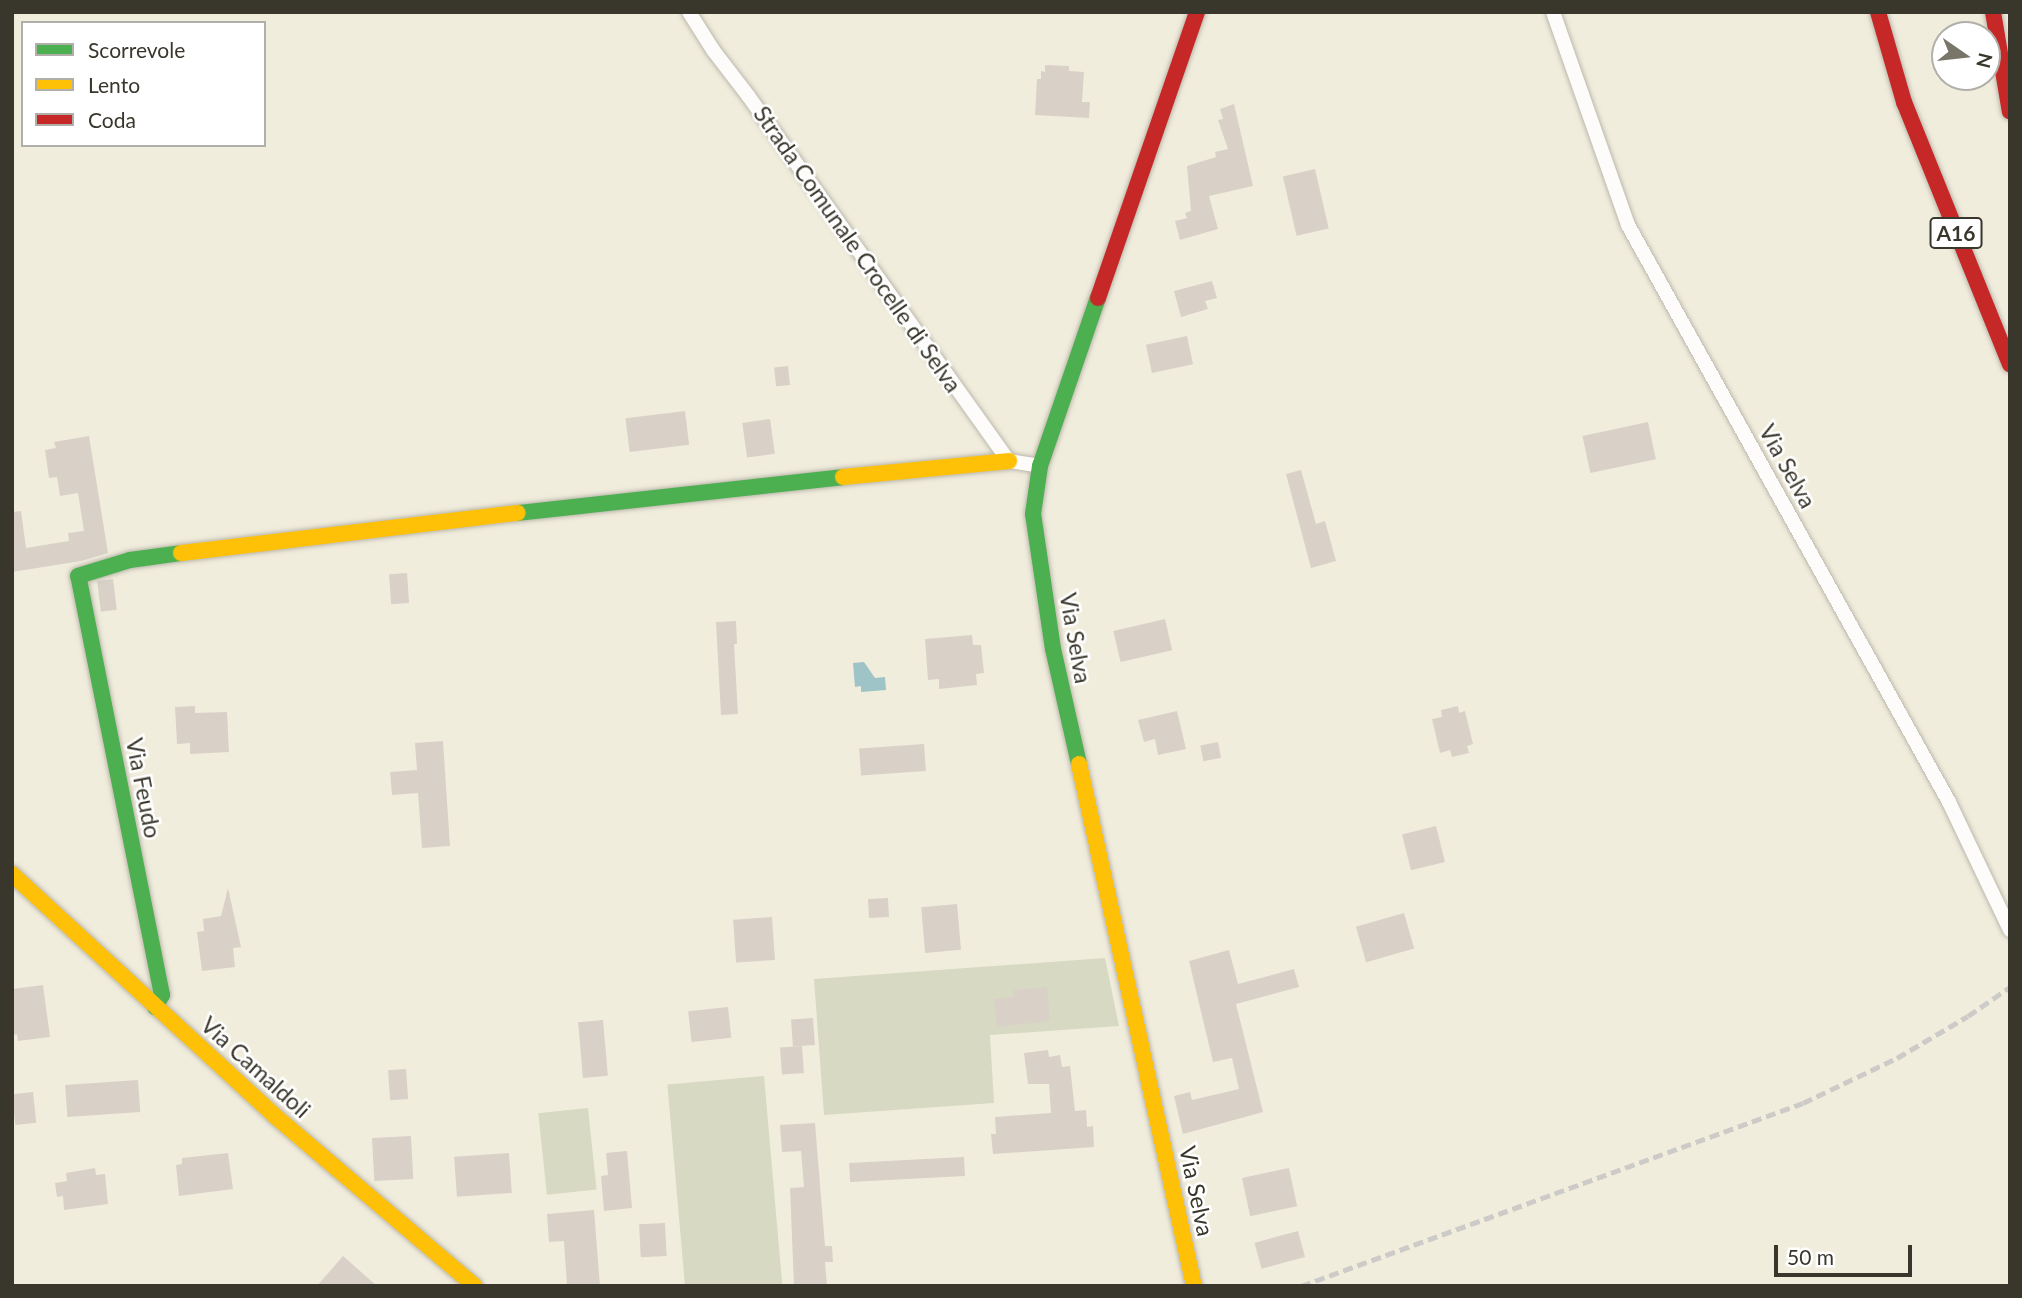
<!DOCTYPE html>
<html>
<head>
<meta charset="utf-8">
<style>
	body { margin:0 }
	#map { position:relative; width:2022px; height:1298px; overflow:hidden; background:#f1eddd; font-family:Lato,sans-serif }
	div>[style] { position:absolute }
	.green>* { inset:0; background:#d7d9c2; transform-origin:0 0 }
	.water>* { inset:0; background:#9ec4c7 }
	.building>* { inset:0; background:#d9d0c8; transform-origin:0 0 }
	.roads { filter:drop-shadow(0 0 2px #bbb8ac) drop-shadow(0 0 2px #bbb8ac) }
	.street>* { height:14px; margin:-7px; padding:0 7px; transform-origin:7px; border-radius:7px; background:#fdfcfa }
	.fast>* { height:16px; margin:-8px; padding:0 8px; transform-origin:8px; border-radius:8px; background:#4caf50 }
	.slow>* { height:16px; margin:-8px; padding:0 8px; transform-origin:8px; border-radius:8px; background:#ffc107 }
	.jam>* { height:16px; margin:-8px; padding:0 8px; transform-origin:8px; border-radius:8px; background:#c62828 }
	.rail>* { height:5px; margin-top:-2.5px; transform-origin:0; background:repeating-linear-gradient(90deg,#cccbc7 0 10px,transparent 0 15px) }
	span { translate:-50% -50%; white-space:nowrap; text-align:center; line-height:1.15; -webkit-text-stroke:5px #fff; paint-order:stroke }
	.shield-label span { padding:2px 5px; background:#fff; border:2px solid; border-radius:5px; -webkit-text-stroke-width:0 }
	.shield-label { font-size:21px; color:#39362b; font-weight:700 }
	.street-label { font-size:23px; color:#39362b }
	.frame { position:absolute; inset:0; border:14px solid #39362b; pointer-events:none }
	.legend { position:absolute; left:21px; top:21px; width:245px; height:126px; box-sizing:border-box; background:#fff; border:2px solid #b0afaa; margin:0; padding:9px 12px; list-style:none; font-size:21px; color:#39362b }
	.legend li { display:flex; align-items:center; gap:14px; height:35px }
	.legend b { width:35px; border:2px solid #b0afaa }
	.north { position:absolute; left:1931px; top:21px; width:70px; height:70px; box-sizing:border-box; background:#fff; border:2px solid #b0afaa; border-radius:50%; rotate:104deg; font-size:19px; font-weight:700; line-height:28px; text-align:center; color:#39362b }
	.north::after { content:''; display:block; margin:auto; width:24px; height:32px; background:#797669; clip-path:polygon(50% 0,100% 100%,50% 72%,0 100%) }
	.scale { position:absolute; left:1774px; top:1245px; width:138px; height:32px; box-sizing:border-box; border:4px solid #39362b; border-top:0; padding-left:9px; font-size:21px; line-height:24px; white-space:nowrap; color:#39362b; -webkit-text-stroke:5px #fff; paint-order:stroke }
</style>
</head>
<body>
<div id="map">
	<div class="green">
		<div style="clip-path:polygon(1105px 958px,1119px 1026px,990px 1035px,994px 1103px,824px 1115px,814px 979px)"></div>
		<div style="left:764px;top:1076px;width:211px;height:97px;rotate:85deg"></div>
		<div style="left:588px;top:1108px;width:82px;height:50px;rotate:84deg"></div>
	</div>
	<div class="water">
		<div style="clip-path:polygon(864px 662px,875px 678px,885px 677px,886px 690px,861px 692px,861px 686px,855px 687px,853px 663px)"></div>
	</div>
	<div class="building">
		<div style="clip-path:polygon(1045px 65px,1069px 66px,1069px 71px,1084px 72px,1082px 102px,1090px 102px,1089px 118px,1035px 115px,1037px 79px,1041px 79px,1041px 71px,1045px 72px)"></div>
		<div style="clip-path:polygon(1234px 104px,1253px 186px,1209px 196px,1218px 229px,1180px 240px,1175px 221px,1187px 218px,1185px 213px,1191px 211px,1187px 166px,1216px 157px,1215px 152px,1228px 149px,1218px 120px,1223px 119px,1220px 109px)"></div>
		<div style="left:1315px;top:169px;width:61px;height:33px;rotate:77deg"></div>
		<div style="clip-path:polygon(1212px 281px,1217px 298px,1205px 301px,1208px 309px,1181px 317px,1174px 291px)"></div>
		<div style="left:1187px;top:336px;width:29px;height:42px;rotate:78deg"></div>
		<div style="left:788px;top:366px;width:19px;height:14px;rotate:84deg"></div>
		<div style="left:685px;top:411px;width:34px;height:60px;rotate:83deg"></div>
		<div style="left:770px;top:419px;width:35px;height:28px;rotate:82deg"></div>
		<div style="left:1648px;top:422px;width:38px;height:67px;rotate:78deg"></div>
		<div style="clip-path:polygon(89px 436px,108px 553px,81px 561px,12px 572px,12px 512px,21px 511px,26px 548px,69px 541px,68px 533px,84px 531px,78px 493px,60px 496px,57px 477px,49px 478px,45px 450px,56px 448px,54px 442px)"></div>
		<div style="clip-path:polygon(1301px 470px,1316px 524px,1325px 521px,1336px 561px,1311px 568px,1286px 474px)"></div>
		<div style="left:407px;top:573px;width:30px;height:18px;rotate:86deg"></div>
		<div style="left:113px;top:579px;width:31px;height:16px;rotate:83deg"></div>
		<div style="left:1165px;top:619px;width:32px;height:53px;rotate:77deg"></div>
		<div style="clip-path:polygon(736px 621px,737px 644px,734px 644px,738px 714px,721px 715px,716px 622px)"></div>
		<div style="clip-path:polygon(972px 635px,973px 645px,981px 645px,984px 673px,976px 674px,977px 685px,939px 689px,939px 679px,928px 680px,925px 639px)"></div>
		<div style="clip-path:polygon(195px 706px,195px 713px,227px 712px,229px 752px,190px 754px,190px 743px,177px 744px,175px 707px)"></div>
		<div style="clip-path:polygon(1458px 706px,1459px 713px,1465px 711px,1473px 744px,1467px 746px,1469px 753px,1452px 757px,1450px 750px,1440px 753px,1432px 719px,1442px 717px,1441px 710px)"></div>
		<div style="clip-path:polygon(1177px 711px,1186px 749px,1158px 755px,1155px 739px,1144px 742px,1138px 720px)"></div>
		<div style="clip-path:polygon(443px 741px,450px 846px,422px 848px,418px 793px,392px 795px,390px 772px,417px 770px,415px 743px)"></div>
		<div style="left:1218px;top:742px;width:16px;height:18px;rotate:79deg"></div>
		<div style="left:924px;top:744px;width:27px;height:65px;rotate:86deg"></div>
		<div style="left:1436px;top:826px;width:37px;height:35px;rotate:76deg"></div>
		<div style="clip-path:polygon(228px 888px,241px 947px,233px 948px,235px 967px,202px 971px,197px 932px,204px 931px,203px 919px,221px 916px)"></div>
		<div style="left:888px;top:898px;width:19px;height:20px;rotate:87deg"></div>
		<div style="left:957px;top:904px;width:46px;height:36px;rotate:85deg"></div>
		<div style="left:1404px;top:913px;width:37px;height:50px;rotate:74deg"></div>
		<div style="left:772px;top:917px;width:43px;height:39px;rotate:86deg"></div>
		<div style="clip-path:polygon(1229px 950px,1238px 984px,1294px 969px,1299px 987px,1236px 1004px,1263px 1112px,1183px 1134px,1174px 1096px,1190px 1092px,1192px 1100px,1239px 1089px,1232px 1058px,1213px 1062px,1189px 961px)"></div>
		<div style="clip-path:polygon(43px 985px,50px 1037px,18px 1041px,17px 1034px,12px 1035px,12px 989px)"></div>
		<div style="clip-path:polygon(1047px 987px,1050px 1021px,997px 1027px,994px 999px,1014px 997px,1013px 990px)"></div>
		<div style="left:728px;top:1007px;width:31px;height:40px;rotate:84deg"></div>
		<div style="left:813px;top:1018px;width:27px;height:22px;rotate:86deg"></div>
		<div style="left:603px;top:1020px;width:56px;height:25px;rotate:85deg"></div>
		<div style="left:802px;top:1046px;width:27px;height:22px;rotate:86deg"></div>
		<div style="clip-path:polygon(1048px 1050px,1049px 1057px,1060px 1055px,1062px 1067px,1070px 1066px,1075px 1111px,1086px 1110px,1087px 1127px,1093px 1126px,1094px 1147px,993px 1154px,991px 1134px,996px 1134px,995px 1117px,1051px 1113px,1049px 1084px,1028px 1084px,1024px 1053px)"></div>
		<div style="left:406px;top:1069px;width:30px;height:18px;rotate:86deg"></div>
		<div style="left:138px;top:1080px;width:32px;height:73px;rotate:86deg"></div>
		<div style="left:33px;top:1092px;width:31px;height:21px;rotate:84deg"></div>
		<div style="clip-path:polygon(815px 1123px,825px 1246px,832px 1246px,833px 1262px,825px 1262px,827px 1286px,794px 1286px,790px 1188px,804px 1187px,801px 1151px,782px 1152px,780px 1125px)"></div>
		<div style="left:411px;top:1136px;width:43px;height:39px;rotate:87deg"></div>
		<div style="clip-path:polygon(627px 1151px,632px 1208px,604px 1211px,601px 1176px,608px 1175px,606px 1153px)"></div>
		<div style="clip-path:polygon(228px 1153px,233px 1189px,179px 1196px,176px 1165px,182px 1164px,182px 1158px)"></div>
		<div style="left:509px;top:1153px;width:40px;height:55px;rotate:86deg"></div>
		<div style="left:964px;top:1157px;width:19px;height:115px;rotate:87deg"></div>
		<div style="clip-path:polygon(95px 1168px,96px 1175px,105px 1174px,108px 1204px,64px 1210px,63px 1196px,57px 1197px,55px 1183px,67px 1181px,66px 1173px)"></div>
		<div style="left:1289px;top:1168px;width:39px;height:48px;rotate:78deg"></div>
		<div style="clip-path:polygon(594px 1210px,600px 1286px,567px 1286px,564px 1241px,549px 1242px,547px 1214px)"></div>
		<div style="left:665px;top:1223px;width:33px;height:26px;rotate:87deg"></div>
		<div style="left:1298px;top:1231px;width:27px;height:45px;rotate:75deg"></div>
		<div style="clip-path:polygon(343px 1256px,377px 1286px,317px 1286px)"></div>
	</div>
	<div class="roads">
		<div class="street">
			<div style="left:689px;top:12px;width:45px;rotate:57.7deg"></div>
			<div style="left:713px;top:50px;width:59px;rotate:52.5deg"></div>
			<div style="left:749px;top:97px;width:447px;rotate:54.5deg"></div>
			<div style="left:1009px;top:461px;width:31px;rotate:9deg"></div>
			<div style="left:1553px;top:12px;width:226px;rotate:70.6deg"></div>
			<div style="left:1628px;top:225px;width:660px;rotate:60.91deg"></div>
			<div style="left:1949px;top:802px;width:142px;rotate:64.5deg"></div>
		</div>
		<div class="fast">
			<div style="left:518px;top:513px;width:327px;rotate:-6.3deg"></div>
			<div style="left:1079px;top:764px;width:118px;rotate:-102.7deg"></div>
			<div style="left:1053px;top:649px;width:136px;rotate:-98.4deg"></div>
			<div style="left:1033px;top:514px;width:49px;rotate:-81.7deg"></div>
			<div style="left:1040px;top:466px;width:178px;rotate:-71deg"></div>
			<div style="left:155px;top:1007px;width:14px;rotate:-60deg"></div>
			<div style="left:162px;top:995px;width:427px;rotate:-101.3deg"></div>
			<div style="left:78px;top:576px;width:54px;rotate:-17.1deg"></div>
			<div style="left:130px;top:560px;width:51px;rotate:-7.8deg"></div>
		</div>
		<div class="slow">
			<div style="left:843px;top:477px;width:167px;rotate:-5.5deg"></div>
			<div style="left:181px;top:553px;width:339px;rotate:-6.8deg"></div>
			<div style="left:1079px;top:764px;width:535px;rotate:77.58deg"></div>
			<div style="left:12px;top:874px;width:357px;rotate:42.6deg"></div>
			<div style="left:275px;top:1116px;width:262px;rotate:40.4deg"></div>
		</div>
		<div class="jam">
			<div style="left:1878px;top:12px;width:94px;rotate:73.9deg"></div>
			<div style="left:1904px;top:102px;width:283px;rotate:68deg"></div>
			<div style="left:1993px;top:12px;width:101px;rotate:80.4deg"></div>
			<div style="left:1098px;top:298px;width:303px;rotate:-70.9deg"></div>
		</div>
	</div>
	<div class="rail">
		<div style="left:1301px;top:1286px;width:534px;rotate:-20.03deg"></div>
		<div style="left:1803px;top:1103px;width:104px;rotate:-25.6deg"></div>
		<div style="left:1897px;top:1058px;width:82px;rotate:-30.6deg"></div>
		<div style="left:1968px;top:1016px;width:51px;rotate:-34.6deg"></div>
	</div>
	<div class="shield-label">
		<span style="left:1956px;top:233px">A16</span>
	</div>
	<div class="street-label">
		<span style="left:858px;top:249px;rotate:55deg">Strada Comunale Crocelle di Selva</span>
		<span style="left:1788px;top:466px;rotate:61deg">Via Selva</span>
		<span style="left:1076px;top:638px;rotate:80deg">Via Selva</span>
		<span style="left:144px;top:788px;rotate:79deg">Via Feudo</span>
		<span style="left:256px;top:1067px;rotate:42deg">Via Camaldoli</span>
		<span style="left:1197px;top:1191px;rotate:78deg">Via Selva</span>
	</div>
	<div class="frame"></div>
	<ul class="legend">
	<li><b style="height:9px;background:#4caf50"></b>Scorrevole</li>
	<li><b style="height:9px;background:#ffc107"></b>Lento</li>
	<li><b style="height:9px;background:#c62828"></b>Coda</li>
	</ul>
	<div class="north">N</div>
	<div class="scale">50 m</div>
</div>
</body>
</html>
